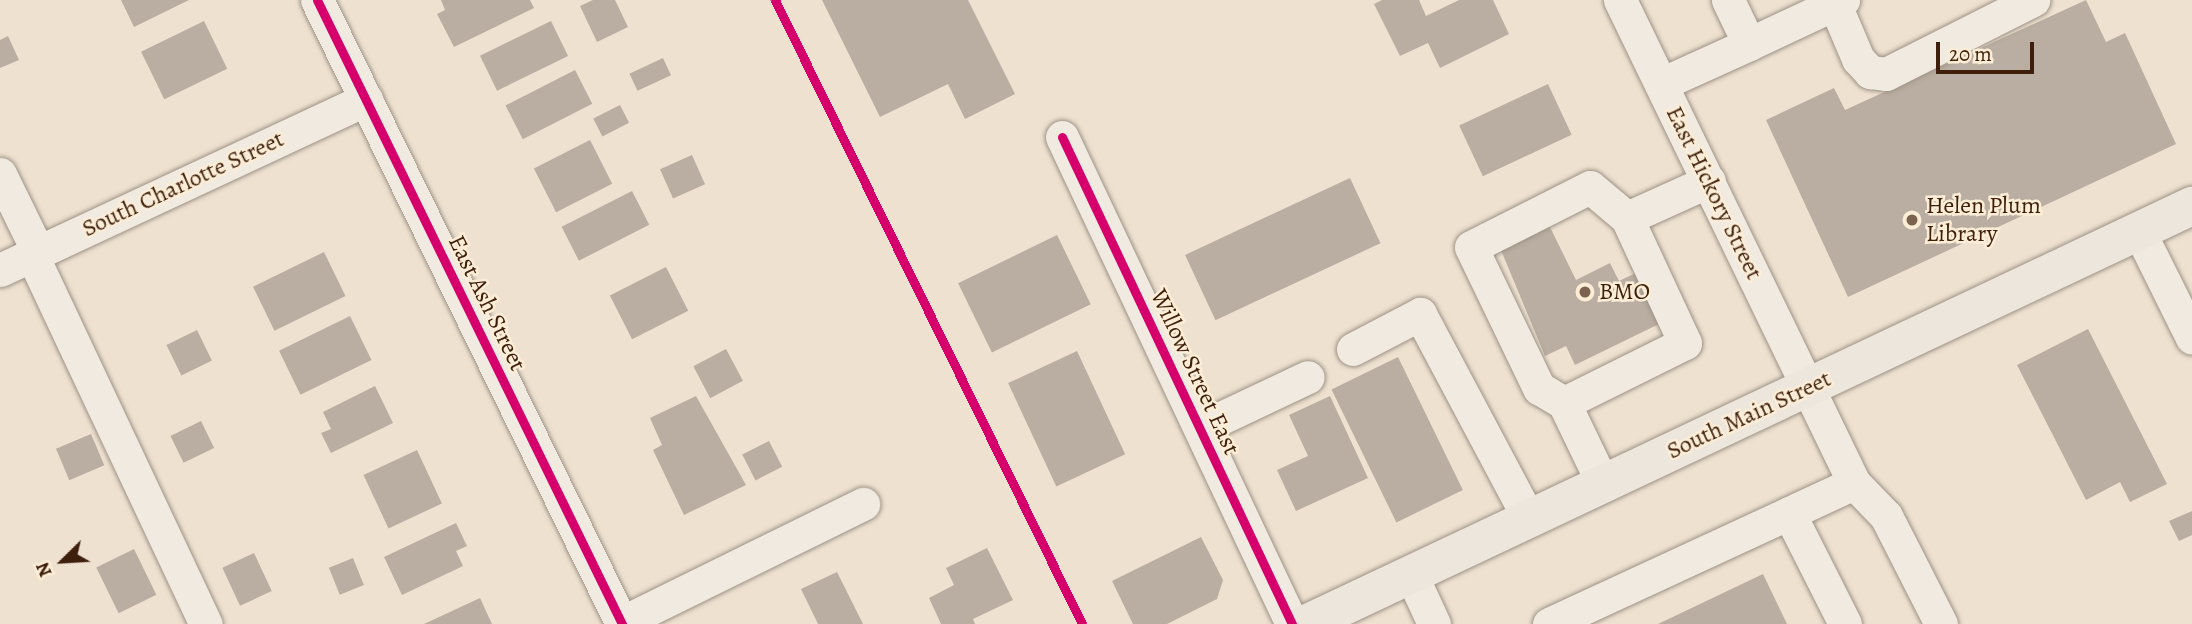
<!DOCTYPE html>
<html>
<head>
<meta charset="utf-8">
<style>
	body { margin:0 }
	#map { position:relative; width:2192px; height:624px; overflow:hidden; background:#eee1cf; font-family:Alegreya,serif }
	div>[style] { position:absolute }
	.building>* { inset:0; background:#b9aea1; transform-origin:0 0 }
	.roads { filter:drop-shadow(0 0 2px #9e9286) drop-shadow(0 0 2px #9e9286) }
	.minor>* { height:33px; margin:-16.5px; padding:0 16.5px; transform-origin:16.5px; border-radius:16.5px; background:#f0eae0 }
	.major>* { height:38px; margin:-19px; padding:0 19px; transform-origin:19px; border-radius:19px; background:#ede6dc }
	.cycleway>* { height:9px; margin:-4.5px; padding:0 4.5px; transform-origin:4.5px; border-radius:4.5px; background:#d6006c }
	.dots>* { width:19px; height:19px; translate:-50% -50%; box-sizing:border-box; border:4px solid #fcedd7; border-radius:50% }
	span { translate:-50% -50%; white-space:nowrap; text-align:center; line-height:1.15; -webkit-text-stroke:5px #fcedd7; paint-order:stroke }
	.street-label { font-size:24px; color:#3e1f0b }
	.poi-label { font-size:24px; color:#3e1f0b }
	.left { translate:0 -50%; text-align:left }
	.north { position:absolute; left:28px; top:526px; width:70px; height:70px; -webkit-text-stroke:5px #fcedd7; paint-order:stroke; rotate:246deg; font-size:19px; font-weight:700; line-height:28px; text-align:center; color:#3e1f0b }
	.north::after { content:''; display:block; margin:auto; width:24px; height:32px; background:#3e1f0b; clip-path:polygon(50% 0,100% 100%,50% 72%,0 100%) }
	.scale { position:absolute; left:1936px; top:42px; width:98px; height:32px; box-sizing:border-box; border:4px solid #3e1f0b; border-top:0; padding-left:9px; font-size:21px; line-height:24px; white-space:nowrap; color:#3e1f0b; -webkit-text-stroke:5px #fcedd7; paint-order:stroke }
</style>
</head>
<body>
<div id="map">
	<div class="building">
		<div style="clip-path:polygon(121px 0,189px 0,134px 27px)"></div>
		<div style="clip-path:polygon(441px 0,530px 0,534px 8px,454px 47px,437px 14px,445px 10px)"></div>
		<div style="clip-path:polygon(593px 0,615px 0,628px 27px,597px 42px,580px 6px)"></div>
		<div style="clip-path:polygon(822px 0,968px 0,1015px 94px,965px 119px,948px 84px,880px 117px)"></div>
		<div style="clip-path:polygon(1382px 0,1419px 0,1426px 16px,1459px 0,1493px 0,1509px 34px,1440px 68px,1428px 43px,1400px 56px,1374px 4px)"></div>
		<div style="clip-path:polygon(2086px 0,2106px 42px,2125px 33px,2176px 144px,1848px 297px,1766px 120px,1834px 88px,1845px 110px)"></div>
		<div style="left:204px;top:21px;width:53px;height:70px;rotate:64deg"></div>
		<div style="left:551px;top:21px;width:39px;height:79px;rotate:64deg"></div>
		<div style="clip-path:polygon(8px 36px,19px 60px,0 68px,0 40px)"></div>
		<div style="left:663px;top:58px;width:19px;height:37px;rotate:65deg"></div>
		<div style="left:575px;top:70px;width:38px;height:78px;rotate:63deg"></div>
		<div style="left:1548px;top:84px;width:56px;height:98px;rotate:65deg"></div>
		<div style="left:620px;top:105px;width:20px;height:30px;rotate:63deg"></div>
		<div style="left:590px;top:140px;width:49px;height:63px;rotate:63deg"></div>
		<div style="left:692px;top:155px;width:32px;height:35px;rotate:66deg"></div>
		<div style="left:1350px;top:178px;width:72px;height:182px;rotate:65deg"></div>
		<div style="left:632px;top:191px;width:38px;height:79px;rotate:63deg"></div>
		<div style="clip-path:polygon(1546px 219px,1576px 280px,1610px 263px,1619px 281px,1638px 272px,1663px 322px,1575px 365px,1566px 346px,1545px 356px,1498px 243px)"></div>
		<div style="left:1057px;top:235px;width:77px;height:110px;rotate:64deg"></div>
		<div style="left:324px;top:252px;width:49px;height:79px;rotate:64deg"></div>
		<div style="left:666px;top:267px;width:49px;height:63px;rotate:63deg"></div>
		<div style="left:350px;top:316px;width:49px;height:79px;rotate:64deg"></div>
		<div style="clip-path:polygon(2088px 329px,2167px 484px,2130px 502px,2120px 482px,2086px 500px,2017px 365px)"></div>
		<div style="left:197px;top:330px;width:34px;height:34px;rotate:64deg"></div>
		<div style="left:726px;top:349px;width:36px;height:37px;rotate:62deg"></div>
		<div style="left:1077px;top:351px;width:114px;height:76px;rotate:65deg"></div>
		<div style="left:1398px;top:357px;width:148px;height:74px;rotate:64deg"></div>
		<div style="clip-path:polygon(375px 386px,393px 423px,331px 453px,321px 433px,331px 429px,323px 412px)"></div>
		<div style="clip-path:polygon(696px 396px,746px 485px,684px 515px,653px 450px,662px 445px,650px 418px)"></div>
		<div style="clip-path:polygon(1330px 396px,1368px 478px,1296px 511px,1277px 470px,1308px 456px,1289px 415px)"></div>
		<div style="left:201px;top:421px;width:30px;height:34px;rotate:64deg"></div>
		<div style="left:91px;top:434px;width:34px;height:38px;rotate:67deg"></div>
		<div style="left:769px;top:441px;width:29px;height:30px;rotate:63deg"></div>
		<div style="left:417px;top:450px;width:59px;height:59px;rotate:65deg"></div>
		<div style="clip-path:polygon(2192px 511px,2192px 535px,2179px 541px,2169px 521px)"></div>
		<div style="clip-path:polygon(456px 523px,467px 546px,456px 551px,463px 566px,402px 595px,384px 557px)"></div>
		<div style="clip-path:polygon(1201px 537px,1223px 580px,1217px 599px,1167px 624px,1133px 624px,1112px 581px)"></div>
		<div style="clip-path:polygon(987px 548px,1013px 600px,973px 619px,975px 624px,941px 624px,929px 598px,954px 585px,946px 568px)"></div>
		<div style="left:134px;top:549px;width:51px;height:42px;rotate:64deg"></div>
		<div style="left:254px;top:553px;width:42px;height:35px;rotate:65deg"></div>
		<div style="left:353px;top:558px;width:29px;height:26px;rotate:68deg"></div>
		<div style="clip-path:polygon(837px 572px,863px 624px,818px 624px,801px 589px)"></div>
		<div style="clip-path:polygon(1763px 574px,1787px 624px,1658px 624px)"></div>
		<div style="clip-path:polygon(480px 598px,492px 624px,424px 624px)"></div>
	</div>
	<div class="roads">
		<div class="minor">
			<div style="left:317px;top:0;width:695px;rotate:63.95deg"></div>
			<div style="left:1620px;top:0;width:537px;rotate:64.15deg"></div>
			<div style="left:1854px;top:483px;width:46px;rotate:45.9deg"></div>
			<div style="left:1886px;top:516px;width:121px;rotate:63deg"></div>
			<div style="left:1833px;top:0;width:64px;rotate:67deg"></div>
			<div style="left:1858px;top:59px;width:18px;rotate:47deg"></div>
			<div style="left:1870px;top:72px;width:16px;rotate:7deg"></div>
			<div style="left:1886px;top:74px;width:165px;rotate:-26.7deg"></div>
			<div style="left:1749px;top:44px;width:104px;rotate:-25.1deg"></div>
			<div style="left:1661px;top:84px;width:97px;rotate:-24.4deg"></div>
			<div style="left:1749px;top:44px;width:49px;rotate:-115.5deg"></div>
			<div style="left:1062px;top:137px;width:539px;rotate:64.72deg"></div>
			<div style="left:0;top:174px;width:87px;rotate:64deg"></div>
			<div style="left:1627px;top:218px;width:90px;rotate:-24.3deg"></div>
			<div style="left:2139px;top:231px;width:119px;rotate:63.6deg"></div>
			<div style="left:32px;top:255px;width:408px;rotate:64.8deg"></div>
			<div style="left:0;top:270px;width:404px;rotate:-25deg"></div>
			<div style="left:1353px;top:349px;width:76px;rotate:-27.6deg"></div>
			<div style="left:1420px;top:314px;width:232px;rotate:62deg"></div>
			<div style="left:1564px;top:403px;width:135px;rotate:-26.4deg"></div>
			<div style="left:1685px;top:343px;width:138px;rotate:-114.9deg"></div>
			<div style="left:1627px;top:218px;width:48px;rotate:-140deg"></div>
			<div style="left:1590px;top:187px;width:133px;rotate:153.2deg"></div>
			<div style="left:1471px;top:247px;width:157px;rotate:64.3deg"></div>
			<div style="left:1539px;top:388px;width:29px;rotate:31deg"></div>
			<div style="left:1564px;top:403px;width:90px;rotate:64.3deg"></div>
			<div style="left:1200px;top:428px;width:119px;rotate:-25.3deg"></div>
			<div style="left:1789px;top:513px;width:124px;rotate:63.2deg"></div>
			<div style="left:1411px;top:574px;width:55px;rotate:65.3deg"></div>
			<div style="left:621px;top:623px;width:270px;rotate:-26.2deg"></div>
			<div style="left:1549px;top:624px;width:336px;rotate:-24.8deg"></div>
		</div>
		<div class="major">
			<div style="left:1306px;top:624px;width:980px;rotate:-25.26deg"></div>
		</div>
	</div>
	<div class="cycleway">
		<div style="left:317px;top:0;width:695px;rotate:63.95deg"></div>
		<div style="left:775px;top:0;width:695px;rotate:63.8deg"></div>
		<div style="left:1062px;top:137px;width:539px;rotate:64.72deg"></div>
	</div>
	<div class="dots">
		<div style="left:1912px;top:220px;background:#7c6350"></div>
		<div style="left:1585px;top:292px;background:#7c6350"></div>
	</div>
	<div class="street-label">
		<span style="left:183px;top:184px;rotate:-25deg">South Charlotte Street</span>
		<span style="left:1714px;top:193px;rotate:64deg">East Hickory Street</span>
		<span style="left:487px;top:303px;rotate:64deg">East Ash Street</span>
		<span style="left:1195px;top:372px;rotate:65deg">Willow Street East</span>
		<span style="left:1749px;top:415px;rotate:-25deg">South Main Street</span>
	</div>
	<div class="poi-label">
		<span class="left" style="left:1926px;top:220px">Helen Plum<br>Library</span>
		<span class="left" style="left:1599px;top:292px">BMO</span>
	</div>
	<div class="north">N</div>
	<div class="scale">20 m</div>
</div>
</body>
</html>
